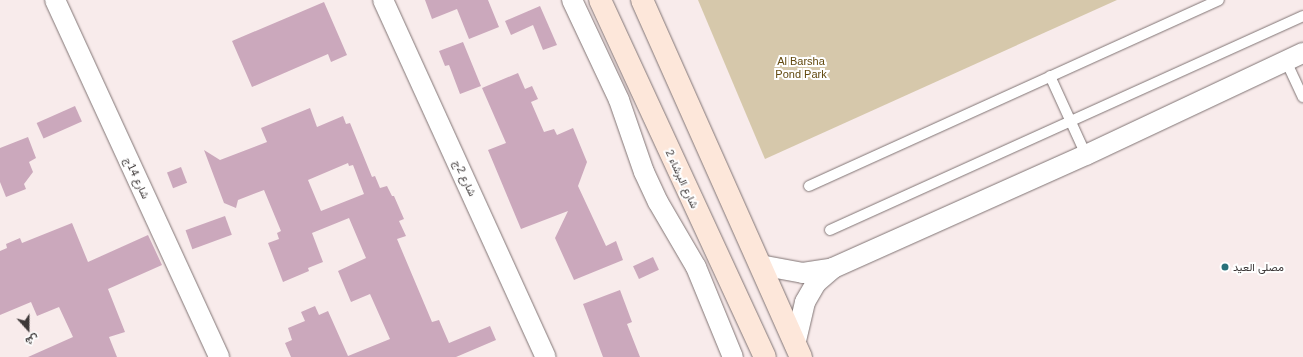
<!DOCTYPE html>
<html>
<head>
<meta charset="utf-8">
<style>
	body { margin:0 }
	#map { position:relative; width:1303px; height:357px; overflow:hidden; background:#f8ebeb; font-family:Arial,Vazirmatn,sans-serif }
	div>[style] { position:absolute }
	.green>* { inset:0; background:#d6c8ab }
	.building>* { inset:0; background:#cba8bc; transform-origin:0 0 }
	.roads { filter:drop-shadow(0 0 1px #807474) drop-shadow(0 0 1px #807474) }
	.lane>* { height:10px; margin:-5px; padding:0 5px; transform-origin:5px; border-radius:5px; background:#fff }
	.street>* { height:20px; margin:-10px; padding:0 10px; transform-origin:10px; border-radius:10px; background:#fff }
	.secondary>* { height:22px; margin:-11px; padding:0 11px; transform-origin:11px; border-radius:11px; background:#fde7da }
	.dots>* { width:11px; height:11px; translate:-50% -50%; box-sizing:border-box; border:2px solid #fff; border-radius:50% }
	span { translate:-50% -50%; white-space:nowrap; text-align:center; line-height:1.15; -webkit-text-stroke:4px #fff; paint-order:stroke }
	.park-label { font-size:11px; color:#62490f }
	.street-label { font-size:11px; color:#3d3838 }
	.poi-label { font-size:11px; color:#3d3838 }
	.left { translate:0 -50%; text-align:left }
	.north { position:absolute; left:8px; top:309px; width:40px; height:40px; -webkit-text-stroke:3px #fff; paint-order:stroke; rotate:159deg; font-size:11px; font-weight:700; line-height:16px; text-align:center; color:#3d3838 }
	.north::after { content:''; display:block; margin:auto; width:14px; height:18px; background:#3d3838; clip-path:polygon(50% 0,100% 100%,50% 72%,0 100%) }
</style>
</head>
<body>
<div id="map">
	<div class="green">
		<div style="clip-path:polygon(698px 0,1117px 0,765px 159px)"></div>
	</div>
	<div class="building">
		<div style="clip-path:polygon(425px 0,488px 0,499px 27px,469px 39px,457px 9px,432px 19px)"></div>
		<div style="clip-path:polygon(324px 2px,347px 55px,331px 62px,328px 54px,252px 87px,232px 41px)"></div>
		<div style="clip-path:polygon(540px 6px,557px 45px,543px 50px,533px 25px,511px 35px,505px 21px)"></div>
		<div style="clip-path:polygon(463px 42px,481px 86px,460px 94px,449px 65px,445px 66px,439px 51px)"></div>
		<div style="clip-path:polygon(518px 73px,525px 89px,532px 86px,538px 99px,531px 102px,544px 132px,554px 129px,557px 135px,573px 128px,587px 162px,578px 186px,606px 246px,616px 241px,623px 260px,574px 280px,555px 238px,568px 211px,521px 229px,488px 150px,506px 143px,482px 88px)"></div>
		<div style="left:75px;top:106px;width:17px;height:42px;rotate:66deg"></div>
		<div style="clip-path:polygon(evenodd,310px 108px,317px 127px,343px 116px,346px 124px,350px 123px,372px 177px,375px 176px,380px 188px,387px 186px,392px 196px,394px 196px,404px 219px,399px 221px,406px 236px,397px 239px,432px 322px,439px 320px,449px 343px,490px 326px,496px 340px,456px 357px,291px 357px,285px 343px,292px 340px,288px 328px,305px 321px,301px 312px,315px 306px,319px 315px,328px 311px,348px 356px,390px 339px,370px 294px,351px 302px,338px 271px,366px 258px,349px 218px,312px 233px,323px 262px,308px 268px,309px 271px,283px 282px,268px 243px,279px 239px,277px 233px,281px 231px,264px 190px,238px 200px,236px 208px,224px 203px,204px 150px,220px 160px,267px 142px,261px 128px,310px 108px,348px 163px,349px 166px,353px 165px,364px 194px,321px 211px,308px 180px,348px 163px)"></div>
		<div style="clip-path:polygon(28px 137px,36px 158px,29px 162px,33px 172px,24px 184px,26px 189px,6px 197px,0 182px,0 148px)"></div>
		<div style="left:181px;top:167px;width:17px;height:15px;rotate:69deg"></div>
		<div style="left:225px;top:216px;width:20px;height:42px;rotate:70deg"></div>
		<div style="clip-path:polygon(72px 223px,88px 262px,148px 235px,162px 265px,108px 289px,125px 332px,109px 337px,117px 357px,28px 357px,73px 337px,59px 307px,37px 316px,31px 302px,0 315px,0 251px,7px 248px,6px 244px,20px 238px,22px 243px)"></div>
		<div style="left:653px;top:257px;width:14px;height:22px;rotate:65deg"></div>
		<div style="clip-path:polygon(620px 290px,632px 322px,627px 324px,640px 357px,603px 357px,583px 304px)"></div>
	</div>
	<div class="roads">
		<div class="lane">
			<div style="left:1286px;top:61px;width:40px;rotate:65deg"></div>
			<div style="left:1050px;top:76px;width:87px;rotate:65.5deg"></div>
			<div style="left:809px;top:186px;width:450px;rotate:-24.4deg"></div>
			<div style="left:830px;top:230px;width:519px;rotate:-24.34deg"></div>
		</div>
		<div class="street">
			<div style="left:55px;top:0;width:393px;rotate:65.3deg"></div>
			<div style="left:383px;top:0;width:392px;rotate:65.5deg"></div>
			<div style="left:572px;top:0;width:110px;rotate:64.8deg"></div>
			<div style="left:619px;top:100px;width:76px;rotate:70.9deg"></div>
			<div style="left:644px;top:172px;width:33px;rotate:65deg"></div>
			<div style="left:658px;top:202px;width:75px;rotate:59.7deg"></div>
			<div style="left:696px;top:267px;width:97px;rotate:67.7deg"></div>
			<div style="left:760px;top:265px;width:44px;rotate:10.5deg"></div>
			<div style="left:803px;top:273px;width:30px;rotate:-9deg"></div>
			<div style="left:833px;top:268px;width:277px;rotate:-24.1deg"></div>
			<div style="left:1086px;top:155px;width:240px;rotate:-25.2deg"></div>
			<div style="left:795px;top:345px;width:44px;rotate:-76.9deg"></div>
			<div style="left:805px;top:302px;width:22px;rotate:-60deg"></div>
			<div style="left:816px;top:283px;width:23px;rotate:-41deg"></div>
		</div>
		<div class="secondary">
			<div style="left:600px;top:0;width:393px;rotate:65.2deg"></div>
			<div style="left:642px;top:0;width:391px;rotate:66deg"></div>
		</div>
	</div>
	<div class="dots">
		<div style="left:1225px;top:267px;background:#28717a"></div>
	</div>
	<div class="park-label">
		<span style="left:801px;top:68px">Al Barsha<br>Pond Park</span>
	</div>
	<div class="street-label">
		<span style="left:137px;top:178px;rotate:65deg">شارع 14ج</span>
		<span style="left:465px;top:178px;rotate:65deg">شارع 2ج</span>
		<span style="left:682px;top:179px;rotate:65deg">شارع البرشاء 2</span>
	</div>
	<div class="poi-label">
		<span class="left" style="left:1233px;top:267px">مصلى العيد</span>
	</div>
	<div class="north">ش</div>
</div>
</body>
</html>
